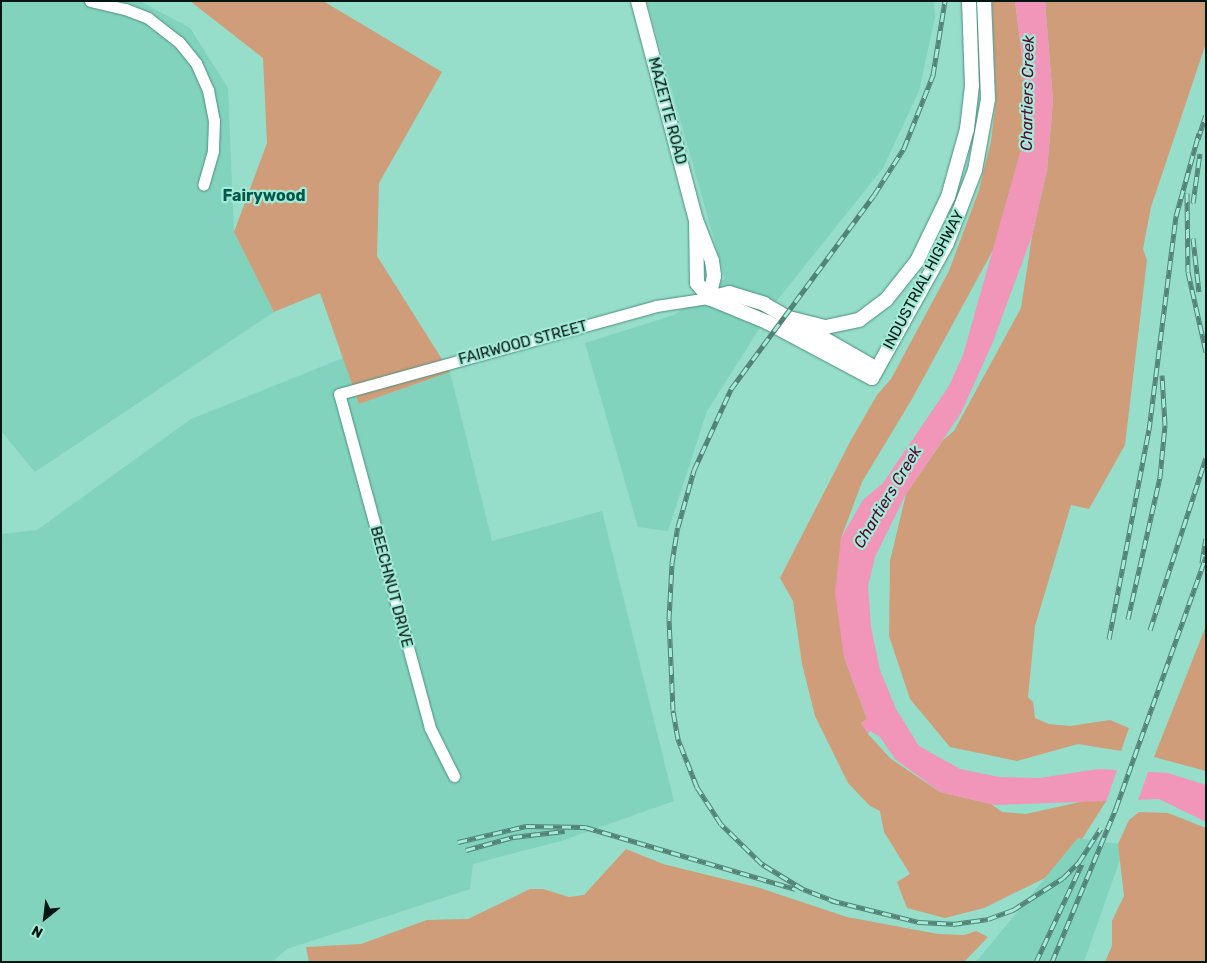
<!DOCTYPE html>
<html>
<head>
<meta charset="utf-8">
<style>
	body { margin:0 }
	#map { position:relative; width:1207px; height:963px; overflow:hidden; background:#96ddca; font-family:Rubik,sans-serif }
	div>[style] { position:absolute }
	.built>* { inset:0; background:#82d3be }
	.green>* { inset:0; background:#cf9d7a }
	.water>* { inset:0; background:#f195b9 }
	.pier>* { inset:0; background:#96ddca }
	.roads { filter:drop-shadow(0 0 1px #4b907f) drop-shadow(0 0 1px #4b907f) }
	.minor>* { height:11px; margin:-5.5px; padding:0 5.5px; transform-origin:5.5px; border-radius:5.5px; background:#fff }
	.tertiary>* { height:14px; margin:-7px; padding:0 7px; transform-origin:7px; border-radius:7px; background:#fff }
	.rail>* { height:5px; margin-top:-2.5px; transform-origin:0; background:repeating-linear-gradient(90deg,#a3ead7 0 9px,#528376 0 18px); box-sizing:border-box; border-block:1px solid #528376 }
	span { translate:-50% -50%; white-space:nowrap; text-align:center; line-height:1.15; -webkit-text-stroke:4.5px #a3ead7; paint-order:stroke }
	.street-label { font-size:15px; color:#001610 }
	.water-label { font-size:16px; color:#580531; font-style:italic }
	.neighbourhood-label { font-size:16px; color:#035748; font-weight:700 }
	.frame { position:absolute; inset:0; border:2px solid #001610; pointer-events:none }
	.north { position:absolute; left:20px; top:893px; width:50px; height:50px; -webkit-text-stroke:4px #a3ead7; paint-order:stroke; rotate:209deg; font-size:14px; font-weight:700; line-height:20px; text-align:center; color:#001610 }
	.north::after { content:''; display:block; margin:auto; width:18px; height:22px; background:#001610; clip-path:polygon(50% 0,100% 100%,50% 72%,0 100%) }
</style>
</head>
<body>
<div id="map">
	<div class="built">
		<div style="clip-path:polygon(1px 1px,140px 1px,190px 28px,228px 88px,234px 232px,274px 312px,35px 472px,1px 431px)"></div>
		<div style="clip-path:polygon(647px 1px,934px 1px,935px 17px,919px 91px,883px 168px,779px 298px,707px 411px,668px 531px,638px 527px,585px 343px,674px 315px,725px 279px)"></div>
		<div style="clip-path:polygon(343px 358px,359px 404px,450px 372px,492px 541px,602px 511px,674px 801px,561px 841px,473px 864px,470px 889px,287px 949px,272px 962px,1px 962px,1px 534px,37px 530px,191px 419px)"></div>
		<div style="clip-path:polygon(1078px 838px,1125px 845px,1084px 962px,976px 962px)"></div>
	</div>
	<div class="green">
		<div style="clip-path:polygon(190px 1px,323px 1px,442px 72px,379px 183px,377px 256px,450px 372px,359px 404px,320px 293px,274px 312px,234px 232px,267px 143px,263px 58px)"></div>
		<div style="clip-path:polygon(992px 1px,1015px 1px,1023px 65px,1023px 143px,993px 250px,912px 399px,862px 482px,841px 538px,844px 657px,867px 719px,861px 723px,868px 734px,891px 759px,940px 792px,991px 804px,1002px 812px,1026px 814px,1089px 800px,1107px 800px,1082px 839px,1078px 838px,1045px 878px,984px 908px,945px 918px,907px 908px,897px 882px,910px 874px,884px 832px,880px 811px,870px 806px,848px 783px,815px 716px,802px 664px,793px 601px,780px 578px,851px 440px,877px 395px,891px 379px,949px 271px,979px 190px,991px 141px,996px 100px)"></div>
		<div style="clip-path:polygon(1045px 1px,1206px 1px,1206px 43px,1151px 207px,1143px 249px,1147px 260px,1125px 445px,1089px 509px,1071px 505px,1035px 626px,1028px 697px,1033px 702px,1035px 718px,1049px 724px,1070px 726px,1110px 720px,1129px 728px,1121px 751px,1078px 744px,1017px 761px,950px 747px,910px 699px,889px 636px,890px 561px,906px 494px,943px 440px,954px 431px,1021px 308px,1032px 236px,1047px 170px,1053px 101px)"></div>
		<div style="clip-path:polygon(1206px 626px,1206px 771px,1154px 757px)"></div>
		<div style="clip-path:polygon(1139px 812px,1168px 813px,1206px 828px,1206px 962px,1105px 962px,1112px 946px,1112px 921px,1124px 896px,1118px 844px,1129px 820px)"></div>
		<div style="clip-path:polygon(626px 849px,663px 864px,760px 888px,847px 917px,938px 934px,964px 935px,976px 931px,988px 937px,964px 962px,309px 962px,306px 947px,361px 944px,427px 920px,468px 919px,530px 889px,543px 889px,569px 897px,584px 895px)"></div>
	</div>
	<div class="water">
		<div style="clip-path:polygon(1015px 1px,1045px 1px,1053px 101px,1047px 170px,1032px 236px,992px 344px,961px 413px,906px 494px,875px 557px,868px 586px,871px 627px,880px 670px,896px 709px,919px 746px,960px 769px,999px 777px,1040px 778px,1098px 769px,1168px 773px,1206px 785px,1206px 822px,1159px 799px,995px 805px,940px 792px,895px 759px,880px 737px,870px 731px,868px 734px,861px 723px,867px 719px,844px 657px,835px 593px,841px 538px,863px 500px,883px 483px,949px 386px,963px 355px,1023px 143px,1023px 65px)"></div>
	</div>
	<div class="pier">
		<div style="clip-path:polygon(1118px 767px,1149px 769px,1138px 801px,1106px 802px)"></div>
	</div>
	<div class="roads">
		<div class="minor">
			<div style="left:90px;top:1px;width:36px;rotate:13deg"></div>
			<div style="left:125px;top:9px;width:25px;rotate:21deg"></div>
			<div style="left:148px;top:18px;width:39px;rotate:38deg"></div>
			<div style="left:179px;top:42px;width:27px;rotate:51deg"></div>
			<div style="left:196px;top:63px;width:30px;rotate:66deg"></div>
			<div style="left:208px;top:90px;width:31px;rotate:79deg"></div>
			<div style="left:214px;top:120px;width:31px;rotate:92deg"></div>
			<div style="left:213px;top:151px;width:35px;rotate:106deg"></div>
			<div style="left:454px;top:776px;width:54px;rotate:-116.6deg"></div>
			<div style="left:430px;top:728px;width:346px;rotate:-105.2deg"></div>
			<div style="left:339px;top:394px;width:329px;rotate:-15.5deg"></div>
			<div style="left:656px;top:306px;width:54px;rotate:-8.6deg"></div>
		</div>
		<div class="tertiary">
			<div style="left:638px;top:1px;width:227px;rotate:75.2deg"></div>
			<div style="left:696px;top:220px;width:44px;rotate:68.7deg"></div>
			<div style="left:712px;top:261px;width:15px;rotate:82deg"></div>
			<div style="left:714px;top:276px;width:23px;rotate:103deg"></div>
			<div style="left:696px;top:220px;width:63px;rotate:89.1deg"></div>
			<div style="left:697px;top:283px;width:19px;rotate:51deg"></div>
			<div style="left:709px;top:298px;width:63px;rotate:22.5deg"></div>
			<div style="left:767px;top:322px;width:119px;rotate:28.1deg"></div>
			<div style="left:872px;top:378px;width:154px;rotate:-60.9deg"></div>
			<div style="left:947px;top:243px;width:78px;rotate:-69deg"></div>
			<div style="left:975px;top:170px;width:72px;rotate:-79.6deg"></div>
			<div style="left:988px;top:99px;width:98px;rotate:-92.3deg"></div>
			<div style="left:709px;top:298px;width:21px;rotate:-14deg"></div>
			<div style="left:729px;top:293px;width:37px;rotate:17deg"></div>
			<div style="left:764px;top:304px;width:130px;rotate:29.9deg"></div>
			<div style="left:789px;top:318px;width:38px;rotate:14deg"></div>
			<div style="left:826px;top:327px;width:34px;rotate:-12deg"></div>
			<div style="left:859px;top:320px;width:34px;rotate:-37deg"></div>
			<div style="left:886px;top:300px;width:50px;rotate:-51.5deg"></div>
			<div style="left:917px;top:261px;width:71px;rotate:-64.2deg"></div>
			<div style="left:948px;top:197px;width:71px;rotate:-74.4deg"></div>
			<div style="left:967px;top:129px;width:43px;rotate:-83.4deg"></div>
			<div style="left:972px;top:86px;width:85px;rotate:-92deg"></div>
		</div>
	</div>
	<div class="rail">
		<div style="left:1198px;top:139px;width:25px;rotate:-72deg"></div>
		<div style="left:1187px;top:193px;width:79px;rotate:89.3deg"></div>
		<div style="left:1188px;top:272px;width:82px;rotate:77.3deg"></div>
		<div style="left:1193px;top:203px;width:50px;rotate:-82deg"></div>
		<div style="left:1193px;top:238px;width:54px;rotate:83.7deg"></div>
		<div style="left:1202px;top:563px;width:25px;rotate:-81deg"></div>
		<div style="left:1128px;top:619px;width:146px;rotate:-77.3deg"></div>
		<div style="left:1160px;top:477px;width:52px;rotate:-84.5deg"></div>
		<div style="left:1165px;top:425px;width:50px;rotate:-93.4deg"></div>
		<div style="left:1150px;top:630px;width:181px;rotate:-72deg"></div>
		<div style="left:1109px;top:639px;width:213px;rotate:-79.2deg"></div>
		<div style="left:1149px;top:430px;width:216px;rotate:-82.8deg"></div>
		<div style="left:1176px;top:216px;width:86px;rotate:-74.5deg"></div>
		<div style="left:458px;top:842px;width:70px;rotate:-13.2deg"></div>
		<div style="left:526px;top:826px;width:59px;rotate:1deg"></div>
		<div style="left:585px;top:827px;width:219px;rotate:16.4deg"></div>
		<div style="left:466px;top:850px;width:49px;rotate:-15.5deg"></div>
		<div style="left:513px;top:837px;width:52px;rotate:-6.6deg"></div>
		<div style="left:830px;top:900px;width:92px;rotate:13.9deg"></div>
		<div style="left:919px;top:922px;width:34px;rotate:3deg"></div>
		<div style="left:953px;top:924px;width:35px;rotate:-8deg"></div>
		<div style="left:988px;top:919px;width:27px;rotate:-20deg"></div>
		<div style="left:1013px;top:910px;width:59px;rotate:-32.6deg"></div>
		<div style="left:1063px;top:878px;width:23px;rotate:-45deg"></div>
		<div style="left:1079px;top:862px;width:40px;rotate:-57.1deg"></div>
		<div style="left:837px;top:902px;width:36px;rotate:-159deg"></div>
		<div style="left:803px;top:889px;width:48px;rotate:-148.6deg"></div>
		<div style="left:762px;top:864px;width:57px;rotate:-135.7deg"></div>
		<div style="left:721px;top:824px;width:44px;rotate:-123deg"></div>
		<div style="left:697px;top:787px;width:52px;rotate:-111.6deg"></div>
		<div style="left:678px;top:739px;width:29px;rotate:-100deg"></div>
		<div style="left:673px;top:710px;width:91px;rotate:-92.5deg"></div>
		<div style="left:669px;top:619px;width:56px;rotate:-86.9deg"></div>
		<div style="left:672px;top:563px;width:36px;rotate:-81deg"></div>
		<div style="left:678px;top:527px;width:59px;rotate:-74.3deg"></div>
		<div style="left:694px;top:470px;width:89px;rotate:-65.4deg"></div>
		<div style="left:731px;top:389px;width:241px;rotate:-53.6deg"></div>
		<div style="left:874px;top:195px;width:56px;rotate:-57.4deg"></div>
		<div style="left:904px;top:148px;width:79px;rotate:-68.3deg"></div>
		<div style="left:933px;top:75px;width:75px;rotate:-80.8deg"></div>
		<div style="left:1036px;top:962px;width:108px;rotate:-64.9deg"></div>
		<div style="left:1052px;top:962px;width:167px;rotate:-67.4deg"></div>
		<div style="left:1116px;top:808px;width:267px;rotate:-70.3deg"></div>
	</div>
	<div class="street-label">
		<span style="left:667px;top:111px;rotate:75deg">MAZETTE ROAD</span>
		<span style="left:924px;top:280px;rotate:-62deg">INDUSTRIAL HIGHWAY</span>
		<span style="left:523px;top:343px;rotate:-15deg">FAIRWOOD STREET</span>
		<span style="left:391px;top:587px;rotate:75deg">BEECHNUT DRIVE</span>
	</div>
	<div class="water-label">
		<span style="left:1028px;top:93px;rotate:-89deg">Chartiers Creek</span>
		<span style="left:888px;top:497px;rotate:-59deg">Chartiers Creek</span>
	</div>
	<div class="neighbourhood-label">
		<span style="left:264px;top:196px">Fairywood</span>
	</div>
	<div class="frame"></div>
	<div class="north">N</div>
</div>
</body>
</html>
